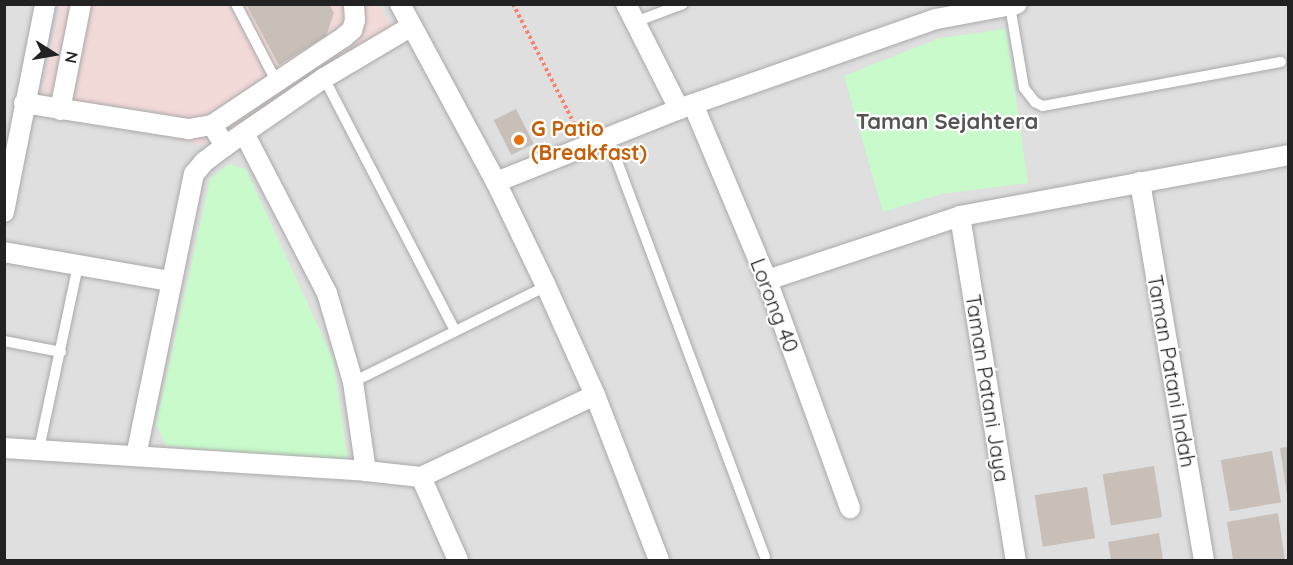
<!DOCTYPE html>
<html>
<head>
<meta charset="utf-8">
<style>
	body { margin:0 }
	#map { position:relative; width:1293px; height:565px; overflow:hidden; background:#f2efe9; font-family:Quicksand,sans-serif }
	div>[style] { position:absolute }
	.residential>* { inset:0; background:#e0dfdf }
	.commercial>* { inset:0; background:#f2dad9 }
	.park>* { inset:0; background:#c8facc }
	.building>* { inset:0; background:#c7bfb8; transform-origin:0 0 }
	.path>* { height:4px; margin-top:-2px; transform-origin:0; background:repeating-linear-gradient(90deg,#fa8072 0 3px,transparent 0 6px) }
	.roads { filter:drop-shadow(0 0 2px #a9a9a9) drop-shadow(0 0 2px #a9a9a9) }
	.lane>* { height:10px; margin:-5px; padding:0 5px; transform-origin:5px; border-radius:5px; background:#fff }
	.street>* { height:20px; margin:-10px; padding:0 10px; transform-origin:10px; border-radius:10px; background:#fff }
	.dots>* { width:16px; height:16px; translate:-50% -50%; box-sizing:border-box; border:3px solid #fff; border-radius:50% }
	span { translate:-50% -50%; white-space:nowrap; text-align:center; line-height:1.15; -webkit-text-stroke:4.5px #fff; paint-order:stroke }
	.food-label { font-size:21px; color:#c56008; font-weight:700 }
	.left { translate:0 -50%; text-align:left }
	.street-label { font-size:21px; color:#222 }
	.neighbourhood-label { font-size:22px; color:#555; font-weight:700 }
	.frame { position:absolute; inset:0; border:6px solid #222; pointer-events:none }
	.north { position:absolute; left:24px; top:24px; width:60px; height:60px; -webkit-text-stroke:4px #fff; paint-order:stroke; rotate:101deg; font-size:16px; font-weight:700; line-height:24px; text-align:center; color:#222 }
	.north::after { content:''; display:block; margin:auto; width:21px; height:27px; background:#222; clip-path:polygon(50% 0,100% 100%,50% 72%,0 100%) }
</style>
</head>
<body>
<div id="map">
	<div class="residential">
		<div style="clip-path:polygon(4px 5px,61px 5px,39px 109px,392px 27px,380px 5px,1288px 5px,1288px 560px,5px 560px)"></div>
	</div>
	<div class="commercial">
		<div style="clip-path:polygon(61px 5px,380px 5px,392px 27px,209px 146px,38px 109px)"></div>
	</div>
	<div class="park">
		<div style="clip-path:polygon(1006px 29px,1028px 183px,942px 194px,883px 212px,844px 76px,940px 38px)"></div>
		<div style="clip-path:polygon(229px 164px,246px 169px,333px 359px,348px 461px,166px 446px,156px 424px,210px 179px)"></div>
	</div>
	<div class="building">
		<div style="clip-path:polygon(246px 4px,329px 4px,334px 13px,326px 36px,279px 65px)"></div>
		<div style="left:516px;top:109px;width:39px;height:25px;rotate:63deg"></div>
		<div style="clip-path:polygon(1288px 447px,1288px 495px,1287px 495px,1280px 448px)"></div>
		<div style="left:1272px;top:451px;width:52px;height:52px;rotate:80deg"></div>
		<div style="left:1154px;top:466px;width:52px;height:52px;rotate:81deg"></div>
		<div style="left:1087px;top:487px;width:52px;height:53px;rotate:81deg"></div>
		<div style="clip-path:polygon(1278px 513px,1285px 560px,1233px 560px,1227px 522px)"></div>
		<div style="clip-path:polygon(1159px 533px,1163px 560px,1111px 560px,1108px 542px)"></div>
	</div>
	<div class="path">
		<div style="left:513px;top:4px;width:140px;rotate:62.9deg"></div>
	</div>
	<div class="roads">
		<div class="lane">
			<div style="left:236px;top:4px;width:87px;rotate:62.5deg"></div>
			<div style="left:1010px;top:6px;width:83px;rotate:80.3deg"></div>
			<div style="left:1024px;top:88px;width:18px;rotate:52deg"></div>
			<div style="left:1035px;top:102px;width:9px;rotate:27deg"></div>
			<div style="left:1043px;top:106px;width:242px;rotate:-10.5deg"></div>
			<div style="left:635px;top:22px;width:51px;rotate:-20.6deg"></div>
			<div style="left:324px;top:78px;width:285px;rotate:62.6deg"></div>
			<div style="left:608px;top:137px;width:448px;rotate:69.5deg"></div>
			<div style="left:4px;top:341px;width:58px;rotate:10.9deg"></div>
			<div style="left:353px;top:382px;width:216px;rotate:-26.4deg"></div>
			<div style="left:39px;top:449px;width:188px;rotate:-78deg"></div>
		</div>
		<div class="street">
			<div style="left:400px;top:4px;width:202px;rotate:61.7deg"></div>
			<div style="left:496px;top:182px;width:115px;rotate:64.3deg"></div>
			<div style="left:546px;top:286px;width:120px;rotate:65.8deg"></div>
			<div style="left:595px;top:395px;width:177px;rotate:68.8deg"></div>
			<div style="left:626px;top:4px;width:118px;rotate:63.2deg"></div>
			<div style="left:24px;top:103px;width:167px;rotate:9deg"></div>
			<div style="left:189px;top:129px;width:23px;rotate:-10deg"></div>
			<div style="left:212px;top:125px;width:25px;rotate:58deg"></div>
			<div style="left:693px;top:104px;width:191px;rotate:67.2deg"></div>
			<div style="left:767px;top:280px;width:243px;rotate:70deg"></div>
			<div style="left:60px;top:110px;width:108px;rotate:-78.8deg"></div>
			<div style="left:212px;top:125px;width:159px;rotate:-33.7deg"></div>
			<div style="left:344px;top:37px;width:11px;rotate:-41deg"></div>
			<div style="left:352px;top:30px;width:10px;rotate:-73deg"></div>
			<div style="left:355px;top:20px;width:16px;rotate:-94deg"></div>
			<div style="left:244px;top:133px;width:180px;rotate:62.6deg"></div>
			<div style="left:327px;top:293px;width:93px;rotate:73.7deg"></div>
			<div style="left:353px;top:382px;width:90px;rotate:81.7deg"></div>
			<div style="left:496px;top:182px;width:197px;rotate:-21.7deg"></div>
			<div style="left:679px;top:109px;width:272px;rotate:-19.3deg"></div>
			<div style="left:936px;top:19px;width:82px;rotate:-10.5deg"></div>
			<div style="left:1140px;top:182px;width:383px;rotate:80.4deg"></div>
			<div style="left:4px;top:212px;width:212px;rotate:-78.8deg"></div>
			<div style="left:960px;top:216px;width:349px;rotate:80.8deg"></div>
			<div style="left:4px;top:252px;width:169px;rotate:9.9deg"></div>
			<div style="left:767px;top:280px;width:203px;rotate:-18.3deg"></div>
			<div style="left:960px;top:216px;width:334px;rotate:-10.5deg"></div>
			<div style="left:4px;top:448px;width:363px;rotate:3.6deg"></div>
			<div style="left:366px;top:471px;width:55px;rotate:6.2deg"></div>
			<div style="left:421px;top:477px;width:192px;rotate:-25.2deg"></div>
			<div style="left:136px;top:456px;width:288px;rotate:-78.4deg"></div>
			<div style="left:194px;top:174px;width:16px;rotate:-50deg"></div>
			<div style="left:204px;top:162px;width:26px;rotate:-37deg"></div>
			<div style="left:225px;top:146px;width:120px;rotate:-34.5deg"></div>
			<div style="left:324px;top:78px;width:102px;rotate:-30.6deg"></div>
			<div style="left:421px;top:477px;width:91px;rotate:66deg"></div>
		</div>
	</div>
	<div class="dots">
		<div style="left:519px;top:140px;background:#e8710a"></div>
	</div>
	<div class="food-label">
		<span class="left" style="left:531px;top:140px">G Patio<br>(Breakfast)</span>
	</div>
	<div class="street-label">
		<span style="left:775px;top:305px;rotate:69deg">Lorong 40</span>
		<span style="left:1172px;top:371px;rotate:80deg">Taman Patani Indah</span>
		<span style="left:988px;top:388px;rotate:81deg">Taman Patani Jaya</span>
	</div>
	<div class="neighbourhood-label">
		<span style="left:947px;top:122px">Taman Sejahtera</span>
	</div>
	<div class="frame"></div>
	<div class="north">N</div>
</div>
</body>
</html>
